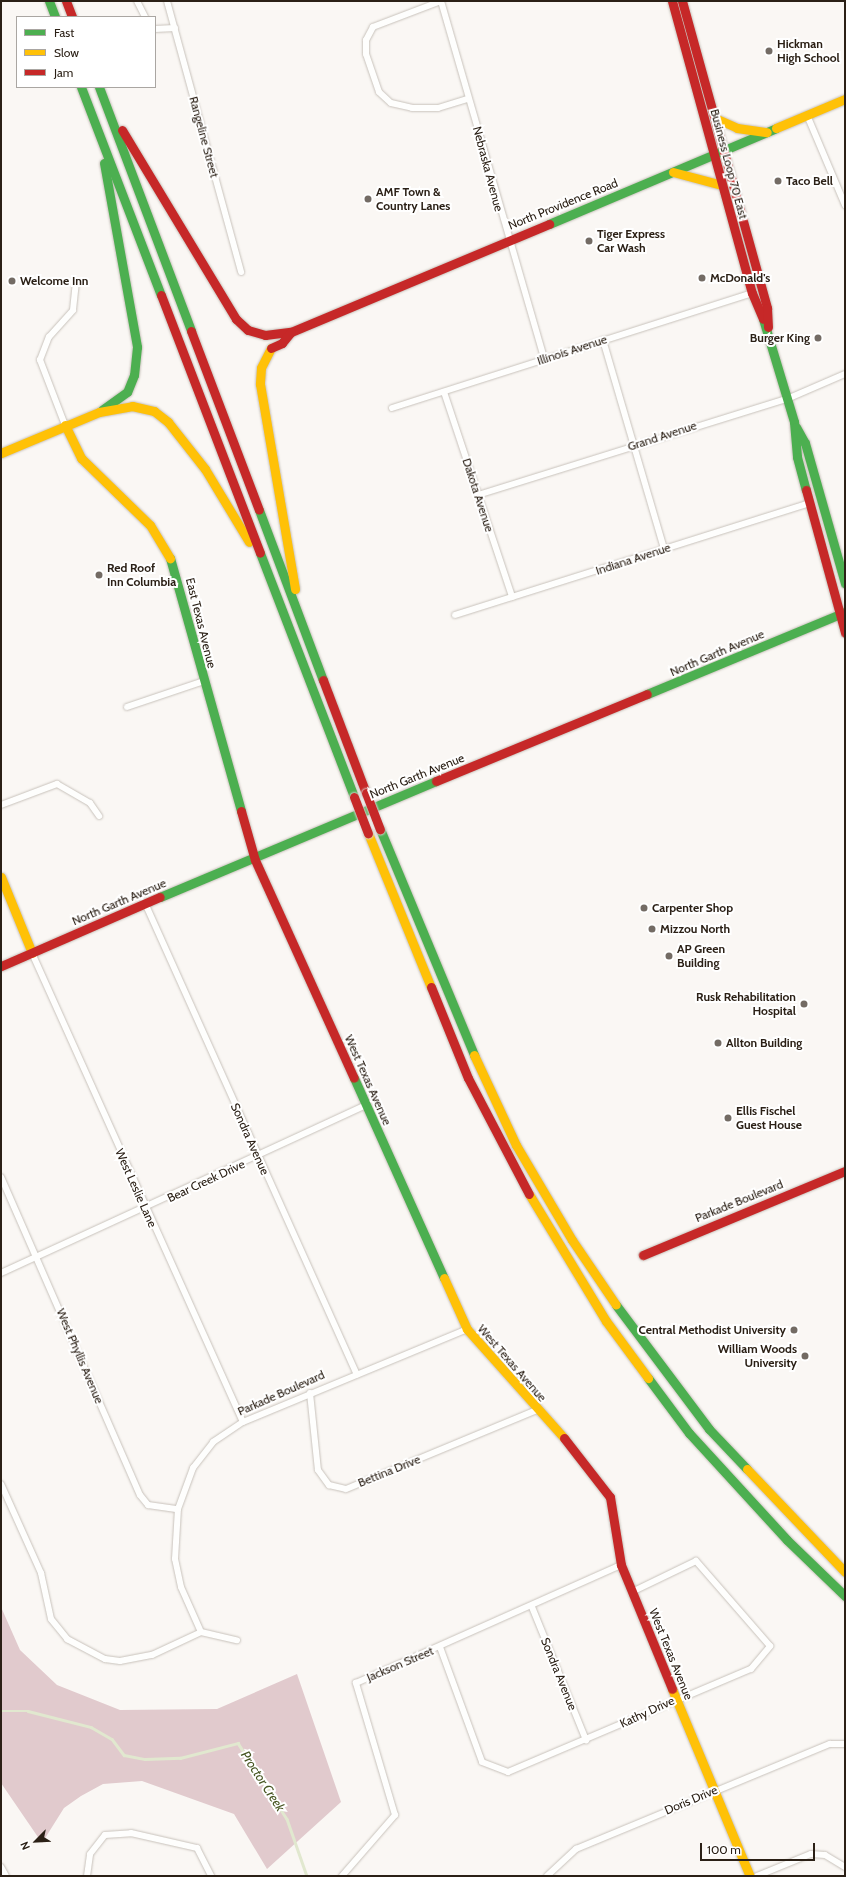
<!DOCTYPE html>
<html>
<head>
<meta charset="utf-8">
<style>
	body { margin:0 }
	#map { position:relative; width:846px; height:1877px; overflow:hidden; background:#faf7f4; font-family:Cabin,sans-serif }
	div>[style] { position:absolute }
	.forest>* { inset:0; background:#e1cacd }
	.stream>* { height:2.5px; margin:-1.25px; padding:0 1.25px; transform-origin:1.25px; border-radius:1.25px; background:#e1e8cf }
	.roads { filter:drop-shadow(0 0 1px #c8c2bb) drop-shadow(0 0 1px #c8c2bb) }
	.street>* { height:6px; margin:-3px; padding:0 3px; transform-origin:3px; border-radius:3px; background:#fefefd }
	.fast>* { height:9px; margin:-4.5px; padding:0 4.5px; transform-origin:4.5px; border-radius:4.5px; background:#4caf50 }
	.slow>* { height:9px; margin:-4.5px; padding:0 4.5px; transform-origin:4.5px; border-radius:4.5px; background:#ffc107 }
	.jam>* { height:9px; margin:-4.5px; padding:0 4.5px; transform-origin:4.5px; border-radius:4.5px; background:#c62828 }
	.bridges { filter:drop-shadow(0 0 1px #d7d4d1) drop-shadow(0 0 1px #d7d4d1) }
	.jam-bridge>* { height:9px; margin:-4.5px; padding:0 4.5px; transform-origin:4.5px; border-radius:4.5px; background:#c62828 }
	.dots>* { width:11px; height:11px; translate:-50% -50%; box-sizing:border-box; border:2px solid #fff; border-radius:50% }
	span { translate:-50% -50%; white-space:nowrap; text-align:center; line-height:1.15; -webkit-text-stroke:4px #fff; paint-order:stroke }
	.poi-label { font-size:12px; color:#2b2016; font-weight:700 }
	.left { translate:0 -50%; text-align:left }
	.right { translate:-100% -50%; text-align:right }
	.street-label { font-size:12px; color:#2b2016 }
	.water-label { font-size:13px; color:#475622; font-style:italic }
	.frame { position:absolute; inset:0; border:2px solid #2b2016; pointer-events:none }
	.legend { position:absolute; left:16px; top:16px; width:140px; height:72px; box-sizing:border-box; background:#fff; border:1px solid #aaa6a2; margin:0; padding:5px 7px; list-style:none; font-size:12px; color:#2b2016 }
	.legend li { display:flex; align-items:center; gap:8px; height:20px }
	.legend b { width:20px; border:1px solid #aaa6a2 }
	.north { position:absolute; left:16px; top:1821px; width:40px; height:40px; -webkit-text-stroke:3px #fff; paint-order:stroke; rotate:246deg; font-size:11px; font-weight:700; line-height:16px; text-align:center; color:#2b2016 }
	.north::after { content:''; display:block; margin:auto; width:14px; height:18px; background:#2b2016; clip-path:polygon(50% 0,100% 100%,50% 72%,0 100%) }
	.scale { position:absolute; left:700px; top:1843px; width:115px; height:18px; box-sizing:border-box; border:2px solid #2b2016; border-top:0; padding-left:5px; font-size:12px; line-height:14px; white-space:nowrap; color:#2b2016; -webkit-text-stroke:3px #fff; paint-order:stroke }
</style>
</head>
<body>
<div id="map">
	<div class="forest">
		<div style="clip-path:polygon(1px 1607px,20px 1650px,57px 1685px,120px 1710px,217px 1709px,297px 1674px,341px 1802px,267px 1869px,234px 1814px,142px 1781px,103px 1784px,81px 1796px,64px 1808px,42px 1843px,1px 1783px)"></div>
	</div>
	<div class="stream">
		<div style="left:1px;top:1711px;width:27px"></div>
		<div style="left:28px;top:1711px;width:65px;rotate:14.3deg"></div>
		<div style="left:91px;top:1727px;width:24px;rotate:30deg"></div>
		<div style="left:112px;top:1739px;width:20px;rotate:53deg"></div>
		<div style="left:124px;top:1755px;width:21px;rotate:11deg"></div>
		<div style="left:145px;top:1759px;width:35px;rotate:-2deg"></div>
		<div style="left:180px;top:1758px;width:60px;rotate:-14.5deg"></div>
		<div style="left:238px;top:1743px;width:90px;rotate:57.2deg"></div>
		<div style="left:287px;top:1819px;width:60px;rotate:70.7deg"></div>
	</div>
	<div class="roads">
		<div class="street">
			<div style="left:137px;top:1px;width:18px;rotate:63deg"></div>
			<div style="left:167px;top:1px;width:281px;rotate:74.7deg"></div>
			<div style="left:441px;top:1px;width:373px;rotate:73.9deg"></div>
			<div style="left:441px;top:1px;width:73px;rotate:159.1deg"></div>
			<div style="left:373px;top:27px;width:15px;rotate:118deg"></div>
			<div style="left:366px;top:40px;width:14px;rotate:90deg"></div>
			<div style="left:366px;top:54px;width:40px;rotate:71.1deg"></div>
			<div style="left:379px;top:92px;width:16px;rotate:43deg"></div>
			<div style="left:391px;top:103px;width:22px;rotate:13deg"></div>
			<div style="left:412px;top:108px;width:26px"></div>
			<div style="left:438px;top:108px;width:31px;rotate:-17deg"></div>
			<div style="left:155px;top:29px;width:20px;rotate:-3deg"></div>
			<div style="left:807px;top:115px;width:98px;rotate:67.1deg"></div>
			<div style="left:603px;top:340px;width:218px;rotate:73.7deg"></div>
			<div style="left:444px;top:392px;width:216px;rotate:71.6deg"></div>
			<div style="left:392px;top:408px;width:378px;rotate:-17.7deg"></div>
			<div style="left:65px;top:425px;width:70px;rotate:-111deg"></div>
			<div style="left:40px;top:360px;width:25px;rotate:-69deg"></div>
			<div style="left:49px;top:337px;width:36px;rotate:-48deg"></div>
			<div style="left:73px;top:310px;width:28px;rotate:-84deg"></div>
			<div style="left:478px;top:495px;width:324px;rotate:-17.3deg"></div>
			<div style="left:787px;top:399px;width:63px;rotate:-23.3deg"></div>
			<div style="left:455px;top:615px;width:372px;rotate:-17.5deg"></div>
			<div style="left:127px;top:707px;width:81px;rotate:-18.7deg"></div>
			<div style="left:1px;top:805px;width:60px;rotate:-20.6deg"></div>
			<div style="left:57px;top:784px;width:38px;rotate:30deg"></div>
			<div style="left:90px;top:803px;width:16px;rotate:55deg"></div>
			<div style="left:145px;top:903px;width:517px;rotate:65.81deg"></div>
			<div style="left:32px;top:953px;width:514px;rotate:65.78deg"></div>
			<div style="left:1px;top:1177px;width:347px;rotate:66.4deg"></div>
			<div style="left:140px;top:1495px;width:13px;rotate:51deg"></div>
			<div style="left:148px;top:1505px;width:30px;rotate:8deg"></div>
			<div style="left:1px;top:1273px;width:403px;rotate:-24.7deg"></div>
			<div style="left:310px;top:1393px;width:77px;rotate:84.1deg"></div>
			<div style="left:318px;top:1470px;width:19px;rotate:54deg"></div>
			<div style="left:329px;top:1485px;width:17px;rotate:13deg"></div>
			<div style="left:346px;top:1489px;width:207px;rotate:-22.5deg"></div>
			<div style="left:1px;top:1484px;width:98px;rotate:65.8deg"></div>
			<div style="left:41px;top:1573px;width:47px;rotate:77.7deg"></div>
			<div style="left:51px;top:1619px;width:26px;rotate:51deg"></div>
			<div style="left:67px;top:1639px;width:43px;rotate:27.8deg"></div>
			<div style="left:105px;top:1659px;width:15px;rotate:8deg"></div>
			<div style="left:120px;top:1661px;width:33px;rotate:-11deg"></div>
			<div style="left:152px;top:1655px;width:54px;rotate:-25.1deg"></div>
			<div style="left:532px;top:1607px;width:144px;rotate:67.9deg"></div>
			<div style="left:201px;top:1632px;width:49px;rotate:-114deg"></div>
			<div style="left:181px;top:1587px;width:29px;rotate:-102deg"></div>
			<div style="left:175px;top:1559px;width:50px;rotate:-86.6deg"></div>
			<div style="left:178px;top:1509px;width:44px;rotate:-69.9deg"></div>
			<div style="left:193px;top:1468px;width:33px;rotate:-52deg"></div>
			<div style="left:213px;top:1442px;width:36px;rotate:-34deg"></div>
			<div style="left:243px;top:1422px;width:243px;rotate:-22.5deg"></div>
			<div style="left:201px;top:1632px;width:37px;rotate:13deg"></div>
			<div style="left:440px;top:1647px;width:122px;rotate:69.9deg"></div>
			<div style="left:482px;top:1762px;width:28px;rotate:21deg"></div>
			<div style="left:508px;top:1772px;width:264px;rotate:-23deg"></div>
			<div style="left:751px;top:1669px;width:30px;rotate:-50deg"></div>
			<div style="left:770px;top:1646px;width:113px;rotate:-131deg"></div>
			<div style="left:696px;top:1561px;width:71px;rotate:154.2deg"></div>
			<div style="left:1px;top:1867px;width:10px;rotate:61deg"></div>
			<div style="left:87px;top:1876px;width:22px;rotate:-82deg"></div>
			<div style="left:90px;top:1854px;width:24px;rotate:-52deg"></div>
			<div style="left:105px;top:1835px;width:26px;rotate:-4deg"></div>
			<div style="left:131px;top:1833px;width:68px;rotate:12.8deg"></div>
			<div style="left:197px;top:1848px;width:31px;rotate:63deg"></div>
			<div style="left:342px;top:1876px;width:81px;rotate:-49deg"></div>
			<div style="left:395px;top:1815px;width:138px;rotate:-106.5deg"></div>
			<div style="left:356px;top:1683px;width:290px;rotate:-24deg"></div>
			<div style="left:547px;top:1876px;width:40px;rotate:-43deg"></div>
			<div style="left:576px;top:1849px;width:275px;rotate:-22.5deg"></div>
			<div style="left:830px;top:1744px;width:15px"></div>
			<div style="left:757px;top:1876px;width:58px;rotate:-22.2deg"></div>
			<div style="left:811px;top:1854px;width:14px;rotate:4deg"></div>
			<div style="left:825px;top:1855px;width:23px;rotate:31deg"></div>
		</div>
		<div class="fast">
			<div style="left:49px;top:1px;width:17px;rotate:69deg"></div>
			<div style="left:81px;top:87px;width:223px;rotate:69deg"></div>
			<div style="left:99px;top:87px;width:261px;rotate:69.3deg"></div>
			<div style="left:104px;top:163px;width:187px;rotate:79.8deg"></div>
			<div style="left:137px;top:347px;width:28px;rotate:96deg"></div>
			<div style="left:134px;top:375px;width:18px;rotate:112deg"></div>
			<div style="left:549px;top:224px;width:246px;rotate:-22.9deg"></div>
			<div style="left:763px;top:319px;width:108px;rotate:73.2deg"></div>
			<div style="left:794px;top:422px;width:35px;rotate:85deg"></div>
			<div style="left:797px;top:457px;width:34px;rotate:75deg"></div>
			<div style="left:102px;top:410px;width:31px;rotate:-36deg"></div>
			<div style="left:796px;top:427px;width:18px;rotate:61deg"></div>
			<div style="left:805px;top:443px;width:146px;rotate:74.1deg"></div>
			<div style="left:259px;top:510px;width:182px;rotate:69.4deg"></div>
			<div style="left:260px;top:553px;width:261px;rotate:68.9deg"></div>
			<div style="left:170px;top:558px;width:263px;rotate:74.3deg"></div>
			<div style="left:647px;top:694px;width:214px;rotate:-22.5deg"></div>
			<div style="left:380px;top:829px;width:245px;rotate:67.4deg"></div>
			<div style="left:160px;top:897px;width:299px;rotate:-22.8deg"></div>
			<div style="left:354px;top:1078px;width:219px;rotate:65.8deg"></div>
			<div style="left:616px;top:1305px;width:155px;rotate:53.1deg"></div>
			<div style="left:709px;top:1429px;width:55px;rotate:46.5deg"></div>
			<div style="left:648px;top:1378px;width:69px;rotate:53.3deg"></div>
			<div style="left:689px;top:1433px;width:145px;rotate:47.5deg"></div>
			<div style="left:787px;top:1540px;width:81px;rotate:44deg"></div>
		</div>
		<div class="slow">
			<div style="left:715px;top:118px;width:24px;rotate:24deg"></div>
			<div style="left:737px;top:128px;width:30px;rotate:8deg"></div>
			<div style="left:776px;top:128px;width:75px;rotate:-22.8deg"></div>
			<div style="left:673px;top:172px;width:51px;rotate:14.9deg"></div>
			<div style="left:271px;top:348px;width:22px;rotate:117deg"></div>
			<div style="left:261px;top:368px;width:16px;rotate:94deg"></div>
			<div style="left:260px;top:384px;width:208px;rotate:80.3deg"></div>
			<div style="left:132px;top:406px;width:23px;rotate:13deg"></div>
			<div style="left:154px;top:411px;width:18px;rotate:38deg"></div>
			<div style="left:168px;top:422px;width:60px;rotate:51.8deg"></div>
			<div style="left:205px;top:469px;width:85px;rotate:58.9deg"></div>
			<div style="left:65px;top:425px;width:37px;rotate:64deg"></div>
			<div style="left:81px;top:458px;width:96px;rotate:44.2deg"></div>
			<div style="left:150px;top:525px;width:39px;rotate:59deg"></div>
			<div style="left:1px;top:453px;width:106px;rotate:-22.7deg"></div>
			<div style="left:99px;top:412px;width:34px;rotate:-10deg"></div>
			<div style="left:368px;top:833px;width:166px;rotate:67.8deg"></div>
			<div style="left:1px;top:877px;width:82px;rotate:67.8deg"></div>
			<div style="left:474px;top:1055px;width:99px;rotate:65deg"></div>
			<div style="left:516px;top:1145px;width:110px;rotate:59.5deg"></div>
			<div style="left:572px;top:1240px;width:78px;rotate:55.9deg"></div>
			<div style="left:529px;top:1194px;width:149px;rotate:58.8deg"></div>
			<div style="left:606px;top:1321px;width:71px;rotate:53.6deg"></div>
			<div style="left:444px;top:1278px;width:56px;rotate:65.7deg"></div>
			<div style="left:467px;top:1329px;width:146px;rotate:48.3deg"></div>
			<div style="left:747px;top:1469px;width:142px;rotate:46.4deg"></div>
			<div style="left:672px;top:1689px;width:203px;rotate:67.4deg"></div>
		</div>
		<div class="jam">
			<div style="left:66px;top:1px;width:17px;rotate:69deg"></div>
			<div style="left:672px;top:1px;width:303px;rotate:74.7deg"></div>
			<div style="left:752px;top:293px;width:28px;rotate:67deg"></div>
			<div style="left:682px;top:1px;width:319px;rotate:74.5deg"></div>
			<div style="left:767px;top:308px;width:19px;rotate:87deg"></div>
			<div style="left:122px;top:130px;width:221px;rotate:58.9deg"></div>
			<div style="left:236px;top:319px;width:16px;rotate:43deg"></div>
			<div style="left:248px;top:330px;width:18px;rotate:16deg"></div>
			<div style="left:161px;top:295px;width:276px;rotate:69deg"></div>
			<div style="left:191px;top:331px;width:191px;rotate:69.2deg"></div>
			<div style="left:265px;top:335px;width:26px;rotate:-7deg"></div>
			<div style="left:291px;top:332px;width:280px;rotate:-22.7deg"></div>
			<div style="left:271px;top:348px;width:12px;rotate:-24deg"></div>
			<div style="left:282px;top:343px;width:14px;rotate:-51deg"></div>
			<div style="left:806px;top:490px;width:148px;rotate:74.7deg"></div>
			<div style="left:323px;top:680px;width:121px;rotate:69.2deg"></div>
			<div style="left:436px;top:781px;width:228px;rotate:-22.4deg"></div>
			<div style="left:241px;top:811px;width:51px;rotate:74.1deg"></div>
			<div style="left:255px;top:860px;width:239px;rotate:65.6deg"></div>
			<div style="left:1px;top:966px;width:173px;rotate:-23.5deg"></div>
			<div style="left:431px;top:987px;width:98px;rotate:67.9deg"></div>
			<div style="left:468px;top:1078px;width:131px;rotate:62.3deg"></div>
			<div style="left:643px;top:1255px;width:219px;rotate:-22.6deg"></div>
			<div style="left:564px;top:1438px;width:75px;rotate:52.1deg"></div>
			<div style="left:610px;top:1497px;width:69px;rotate:80.8deg"></div>
			<div style="left:621px;top:1565px;width:134px;rotate:67.6deg"></div>
		</div>
	</div>
	<div class="bridges">
		<div class="jam-bridge">
			<div style="left:366px;top:793px;width:39px;rotate:69deg"></div>
			<div style="left:354px;top:797px;width:39px;rotate:69deg"></div>
		</div>
	</div>
	<div class="dots">
		<div style="left:769px;top:51px;background:#736b64"></div>
		<div style="left:778px;top:181px;background:#736b64"></div>
		<div style="left:368px;top:199px;background:#736b64"></div>
		<div style="left:589px;top:241px;background:#736b64"></div>
		<div style="left:702px;top:278px;background:#736b64"></div>
		<div style="left:12px;top:281px;background:#736b64"></div>
		<div style="left:818px;top:338px;background:#736b64"></div>
		<div style="left:99px;top:575px;background:#736b64"></div>
		<div style="left:644px;top:908px;background:#736b64"></div>
		<div style="left:652px;top:929px;background:#736b64"></div>
		<div style="left:669px;top:956px;background:#736b64"></div>
		<div style="left:804px;top:1004px;background:#736b64"></div>
		<div style="left:718px;top:1043px;background:#736b64"></div>
		<div style="left:728px;top:1118px;background:#736b64"></div>
		<div style="left:794px;top:1330px;background:#736b64"></div>
		<div style="left:805px;top:1356px;background:#736b64"></div>
	</div>
	<div class="poi-label">
		<span class="left" style="left:777px;top:51px">Hickman<br>High School</span>
		<span class="left" style="left:786px;top:181px">Taco Bell</span>
		<span class="left" style="left:376px;top:199px">AMF Town &amp;<br>Country Lanes</span>
		<span class="left" style="left:597px;top:241px">Tiger Express<br>Car Wash</span>
		<span class="left" style="left:710px;top:278px">McDonald's</span>
		<span class="left" style="left:20px;top:281px">Welcome Inn</span>
		<span class="right" style="left:810px;top:338px">Burger King</span>
		<span class="left" style="left:107px;top:575px">Red Roof<br>Inn Columbia</span>
		<span class="left" style="left:652px;top:908px">Carpenter Shop</span>
		<span class="left" style="left:660px;top:929px">Mizzou North</span>
		<span class="left" style="left:677px;top:956px">AP Green<br>Building</span>
		<span class="right" style="left:796px;top:1004px">Rusk Rehabilitation<br>Hospital</span>
		<span class="left" style="left:726px;top:1043px">Allton Building</span>
		<span class="left" style="left:736px;top:1118px">Ellis Fischel<br>Guest House</span>
		<span class="right" style="left:786px;top:1330px">Central Methodist University</span>
		<span class="right" style="left:797px;top:1356px">William Woods<br>University</span>
	</div>
	<div class="street-label">
		<span style="left:204px;top:137px;rotate:75deg">Rangeline Street</span>
		<span style="left:729px;top:164px;rotate:75deg">Business Loop 70 East</span>
		<span style="left:488px;top:169px;rotate:75deg">Nebraska Avenue</span>
		<span style="left:563px;top:204px;rotate:-22deg">North Providence Road</span>
		<span style="left:572px;top:350px;rotate:-18deg">Illinois Avenue</span>
		<span style="left:662px;top:436px;rotate:-18deg">Grand Avenue</span>
		<span style="left:478px;top:495px;rotate:72deg">Dakota Avenue</span>
		<span style="left:633px;top:559px;rotate:-18deg">Indiana Avenue</span>
		<span style="left:201px;top:623px;rotate:76deg">East Texas Avenue</span>
		<span style="left:717px;top:653px;rotate:-23deg">North Garth Avenue</span>
		<span style="left:417px;top:776px;rotate:-22deg">North Garth Avenue</span>
		<span style="left:119px;top:902px;rotate:-23deg">North Garth Avenue</span>
		<span style="left:368px;top:1080px;rotate:66deg">West Texas Avenue</span>
		<span style="left:250px;top:1139px;rotate:66deg">Sondra Avenue</span>
		<span style="left:206px;top:1181px;rotate:-25deg">Bear Creek Drive</span>
		<span style="left:136px;top:1188px;rotate:66deg">West Leslie Lane</span>
		<span style="left:739px;top:1201px;rotate:-22deg">Parkade Boulevard</span>
		<span style="left:80px;top:1356px;rotate:67deg">West Phyllis Avenue</span>
		<span style="left:512px;top:1363px;rotate:49deg">West Texas Avenue</span>
		<span style="left:281px;top:1393px;rotate:-24deg">Parkade Boulevard</span>
		<span style="left:389px;top:1471px;rotate:-22deg">Bettina Drive</span>
		<span style="left:671px;top:1654px;rotate:68deg">West Texas Avenue</span>
		<span style="left:400px;top:1664px;rotate:-23deg">Jackson Street</span>
		<span style="left:559px;top:1674px;rotate:68deg">Sondra Avenue</span>
		<span style="left:647px;top:1712px;rotate:-25deg">Kathy Drive</span>
		<span style="left:691px;top:1800px;rotate:-23deg">Doris Drive</span>
	</div>
	<div class="water-label">
		<span style="left:263px;top:1781px;rotate:57deg">Proctor Creek</span>
	</div>
	<div class="frame"></div>
	<ul class="legend">
	<li><b style="height:5px;background:#4caf50"></b>Fast</li>
	<li><b style="height:5px;background:#ffc107"></b>Slow</li>
	<li><b style="height:5px;background:#c62828"></b>Jam</li>
	</ul>
	<div class="north">N</div>
	<div class="scale">100 m</div>
</div>
</body>
</html>
